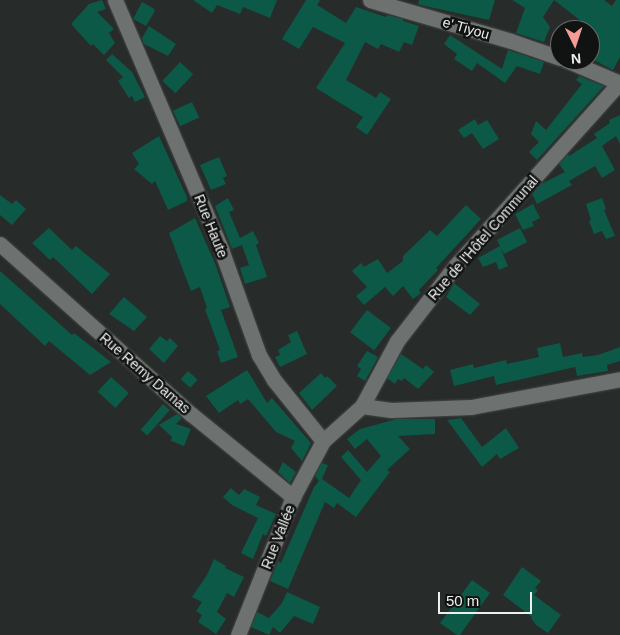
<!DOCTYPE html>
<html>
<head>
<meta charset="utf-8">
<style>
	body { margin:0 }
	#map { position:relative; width:620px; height:635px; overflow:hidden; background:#272b29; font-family:Arial,sans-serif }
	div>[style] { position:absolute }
	.building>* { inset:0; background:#0c5947; transform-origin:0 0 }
	.roads { filter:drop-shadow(0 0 1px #454847) drop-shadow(0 0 1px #454847) }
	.minor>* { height:15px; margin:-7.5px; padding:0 7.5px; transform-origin:7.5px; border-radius:7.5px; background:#6d7270 }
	span { translate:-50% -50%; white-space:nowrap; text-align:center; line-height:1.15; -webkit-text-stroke:5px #111312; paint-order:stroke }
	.street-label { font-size:14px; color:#edf0ef }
	.north { position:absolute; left:550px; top:20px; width:50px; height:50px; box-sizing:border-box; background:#111312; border:1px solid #696b6a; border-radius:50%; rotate:176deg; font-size:14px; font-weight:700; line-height:20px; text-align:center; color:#edf0ef }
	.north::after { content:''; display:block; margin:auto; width:18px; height:22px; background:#f59c95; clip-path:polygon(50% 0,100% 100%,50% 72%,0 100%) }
	.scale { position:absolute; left:438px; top:592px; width:94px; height:22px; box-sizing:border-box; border:2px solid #edf0ef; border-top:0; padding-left:6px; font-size:15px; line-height:18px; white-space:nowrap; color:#edf0ef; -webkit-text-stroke:4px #111312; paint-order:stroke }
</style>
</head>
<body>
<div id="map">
	<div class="building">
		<div style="clip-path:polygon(102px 0,106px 9px,97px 12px,114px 29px,109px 33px,115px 43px,104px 55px,93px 44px,91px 46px,71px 24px,89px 4px)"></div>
		<div style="clip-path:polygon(193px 0,277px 0,270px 18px,243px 7px,240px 14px,217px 5px,212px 13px)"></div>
		<div style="clip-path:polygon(306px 0,320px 0,317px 5px,346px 23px,356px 7px,386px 17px,387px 15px,403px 19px,403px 21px,419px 26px,412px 45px,404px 42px,399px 52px,381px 44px,378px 49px,365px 42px,346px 80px,376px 98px,380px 92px,391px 99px,367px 135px,356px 127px,363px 117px,316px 88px,345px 43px,313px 27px,299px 49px,282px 39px)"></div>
		<div style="clip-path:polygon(419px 0,495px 0,489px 20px,425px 6px,418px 4px)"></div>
		<div style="clip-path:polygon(512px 0,604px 0,612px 6px,616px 0,620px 0,620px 57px,613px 70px,590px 58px,590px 28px,554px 0,543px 17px,550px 27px,544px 42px,516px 33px,525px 8px)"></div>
		<div style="clip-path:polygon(142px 2px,153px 8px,155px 11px,146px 26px,133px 19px)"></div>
		<div style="clip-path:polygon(149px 26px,176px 44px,168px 56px,144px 44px,142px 38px)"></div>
		<div style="clip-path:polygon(450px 35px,502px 69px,508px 50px,544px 62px,540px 74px,517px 66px,505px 83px,477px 63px,472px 71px,454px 59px,457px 54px,444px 44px)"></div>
		<div style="clip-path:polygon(112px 54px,132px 72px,145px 97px,135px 102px,132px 96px,129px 98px,118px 81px,123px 77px,106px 60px)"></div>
		<div style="left:180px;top:62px;width:18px;height:26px;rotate:43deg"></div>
		<div style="clip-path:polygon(579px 76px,604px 86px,537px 160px,529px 152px,539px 142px,531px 134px,536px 121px,546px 130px,582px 84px,576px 80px)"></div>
		<div style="left:192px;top:102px;width:17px;height:21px;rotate:65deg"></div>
		<div style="clip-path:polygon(620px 115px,620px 144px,616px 136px,602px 146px,615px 170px,602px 178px,595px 166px,569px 181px,572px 185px,537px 204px,532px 194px,541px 184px,565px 172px,559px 164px,568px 154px,569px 156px,597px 138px,594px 134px,610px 123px,609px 120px)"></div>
		<div style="clip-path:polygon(475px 119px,478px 125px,487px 120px,499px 139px,483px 149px,472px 133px,464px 138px,458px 130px)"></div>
		<div style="clip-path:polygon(159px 136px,187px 197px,187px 201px,168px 210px,155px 181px,152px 184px,134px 169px,139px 164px,132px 153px)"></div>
		<div style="clip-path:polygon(219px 157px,227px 176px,223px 178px,226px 184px,211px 190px,200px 165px)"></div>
		<div style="clip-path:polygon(0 195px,12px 204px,16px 200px,26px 209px,12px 225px,0 215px)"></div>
		<div style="clip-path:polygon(228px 198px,234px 210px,229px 212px,240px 238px,253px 231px,259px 243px,256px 245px,267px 277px,245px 284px,240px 268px,249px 265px,242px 245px,232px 249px,215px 206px)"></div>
		<div style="clip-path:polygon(602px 198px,606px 209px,604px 210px,615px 236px,606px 239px,602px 231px,594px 234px,589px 221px,591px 220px,586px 204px)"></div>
		<div style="clip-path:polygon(533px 204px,540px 218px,532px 222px,534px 226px,523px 230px,515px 214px)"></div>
		<div style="clip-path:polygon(466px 205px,481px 219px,436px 268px,438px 270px,419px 290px,421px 293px,413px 299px,403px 286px,393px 296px,385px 287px,364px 305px,356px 296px,367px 287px,352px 271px,361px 263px,364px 267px,378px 259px,387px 273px,403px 261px,403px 256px,430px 230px,437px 236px)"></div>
		<div style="clip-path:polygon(195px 218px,215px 263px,230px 307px,221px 310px,238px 357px,221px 363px,217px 351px,220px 350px,205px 309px,207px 308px,200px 287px,191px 291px,169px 233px)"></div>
		<div style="clip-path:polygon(49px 228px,72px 250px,76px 246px,110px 274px,92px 294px,53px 257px,50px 260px,32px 243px)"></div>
		<div style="clip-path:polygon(520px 228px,527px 242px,504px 254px,500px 247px,508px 266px,499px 270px,496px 262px,483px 267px,478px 258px,500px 246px,497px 240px)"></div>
		<div style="clip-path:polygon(0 271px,72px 335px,74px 333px,111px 362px,90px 375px,49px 341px,45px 346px,0 304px)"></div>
		<div style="clip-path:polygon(454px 283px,480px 304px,470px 315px,446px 297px)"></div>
		<div style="clip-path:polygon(124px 297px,147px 317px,134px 331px,109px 314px)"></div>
		<div style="left:367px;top:310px;width:30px;height:28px;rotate:37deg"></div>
		<div style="clip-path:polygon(297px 331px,307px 354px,280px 367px,275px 357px,280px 355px,278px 350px,291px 342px,288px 335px)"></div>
		<div style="clip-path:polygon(160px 336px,167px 341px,170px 338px,178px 346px,164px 363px,149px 349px)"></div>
		<div style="clip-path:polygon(560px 343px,563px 357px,582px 353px,583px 357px,598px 355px,620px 347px,620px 361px,607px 365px,608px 371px,577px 376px,575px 367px,496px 385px,494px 376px,454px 386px,450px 370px,473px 364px,474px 368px,506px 360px,507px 364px,539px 357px,537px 348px)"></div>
		<div style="clip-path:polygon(367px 351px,378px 357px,365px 381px,357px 376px,361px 369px,357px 366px)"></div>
		<div style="clip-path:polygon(401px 354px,423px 369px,426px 365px,434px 372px,418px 389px,404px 378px,402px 381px,398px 379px,395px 384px,387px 378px)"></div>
		<div style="clip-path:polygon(247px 370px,267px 403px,272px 398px,311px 443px,302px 461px,291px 448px,295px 441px,276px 432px,248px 399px,240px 404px,238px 400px,219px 413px,206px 396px)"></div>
		<div style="left:188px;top:371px;width:13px;height:11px;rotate:42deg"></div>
		<div style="clip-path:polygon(321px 373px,325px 378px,327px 376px,337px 386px,312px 410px,299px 393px)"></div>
		<div style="left:111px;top:377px;width:24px;height:20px;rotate:42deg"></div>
		<div style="left:163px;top:404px;width:9px;height:34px;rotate:41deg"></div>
		<div style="clip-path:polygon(177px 414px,182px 418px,176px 424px,191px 429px,184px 446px,171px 441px,172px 437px,159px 425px)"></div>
		<div style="clip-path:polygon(461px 418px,482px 447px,506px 428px,519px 448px,500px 459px,497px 454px,482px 467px,447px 420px)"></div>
		<div style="clip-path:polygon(397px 419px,435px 419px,435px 434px,398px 436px,410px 449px,387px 470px,390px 472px,356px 517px,337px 503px,334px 508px,325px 502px,288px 589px,270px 581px,278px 561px,281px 563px,314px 487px,319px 481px,315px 476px,322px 463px,328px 465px,322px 479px,349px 498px,361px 480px,341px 457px,348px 450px,367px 472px,381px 456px,367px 439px,355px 449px,347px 439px,360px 429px)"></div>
		<div style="clip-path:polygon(283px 462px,296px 472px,290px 483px,278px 472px)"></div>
		<div style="clip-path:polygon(231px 488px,239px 495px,244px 489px,260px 497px,256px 505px,276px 514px,266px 536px,263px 534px,253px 559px,241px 553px,258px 518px,232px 505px,223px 497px)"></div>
		<div style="clip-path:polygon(214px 559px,226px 566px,225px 568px,244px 577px,234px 597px,227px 593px,217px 612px,226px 619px,216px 634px,198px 622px,202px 615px,196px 611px,202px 602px,192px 597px,207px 575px)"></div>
		<div style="clip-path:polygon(522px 567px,541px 581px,535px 588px,538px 590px,534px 595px,561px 615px,548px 633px,536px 625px,531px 618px,532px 617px,503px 595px)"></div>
		<div style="clip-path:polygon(472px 580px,490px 593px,460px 635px,457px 635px,440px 623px)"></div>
		<div style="clip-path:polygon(287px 592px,320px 607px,313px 624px,294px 616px,280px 633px,273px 627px,269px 635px,251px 627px,257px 612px,269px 618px,282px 603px)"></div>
	</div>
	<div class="roads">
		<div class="minor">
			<div style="left:115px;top:0;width:271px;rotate:66.9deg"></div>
			<div style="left:221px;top:249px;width:113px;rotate:70.3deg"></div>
			<div style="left:259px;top:355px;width:29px;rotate:59deg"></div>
			<div style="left:274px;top:380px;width:78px;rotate:51.2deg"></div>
			<div style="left:370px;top:0;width:147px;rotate:16.2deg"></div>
			<div style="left:511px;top:41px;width:52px;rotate:19.1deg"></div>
			<div style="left:566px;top:60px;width:59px;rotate:23.1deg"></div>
			<div style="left:0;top:244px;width:256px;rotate:41.7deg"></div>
			<div style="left:191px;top:414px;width:132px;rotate:39.1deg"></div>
			<div style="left:362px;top:406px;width:29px;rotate:8deg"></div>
			<div style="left:391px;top:410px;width:80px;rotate:-2.1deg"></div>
			<div style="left:471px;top:407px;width:152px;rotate:-10.6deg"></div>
			<div style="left:238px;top:635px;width:149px;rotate:-68.3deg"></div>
			<div style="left:293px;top:497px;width:64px;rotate:-61.8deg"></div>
			<div style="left:323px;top:441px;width:52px;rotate:-41.9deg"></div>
			<div style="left:362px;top:406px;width:74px;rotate:-61.7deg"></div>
			<div style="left:397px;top:341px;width:96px;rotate:-52.2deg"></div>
			<div style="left:456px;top:265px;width:246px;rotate:-48.1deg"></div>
		</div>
	</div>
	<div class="street-label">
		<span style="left:466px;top:28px;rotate:16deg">e' Tiyou</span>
		<span style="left:211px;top:226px;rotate:68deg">Rue Haute</span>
		<span style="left:483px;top:238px;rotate:-49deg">Rue de l'Hôtel Communal</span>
		<span style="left:145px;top:373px;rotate:41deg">Rue Remy Damas</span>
		<span style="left:278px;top:537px;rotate:-68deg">Rue Vallée</span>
	</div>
	<div class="north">N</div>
	<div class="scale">50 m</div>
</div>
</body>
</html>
